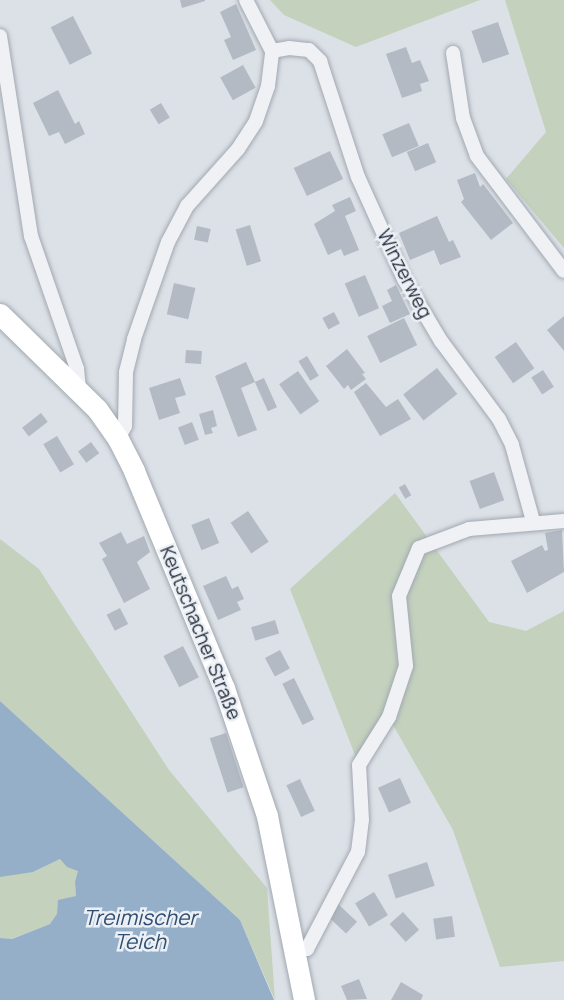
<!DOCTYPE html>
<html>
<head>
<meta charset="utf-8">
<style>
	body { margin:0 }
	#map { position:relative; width:564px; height:1000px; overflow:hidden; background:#dce1e7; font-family:Manrope,sans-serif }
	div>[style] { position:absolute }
	.green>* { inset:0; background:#c3d1bd }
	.water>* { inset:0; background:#96afc8 }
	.building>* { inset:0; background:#b3bac4; transform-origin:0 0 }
	.roads { filter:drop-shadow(0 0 2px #a2a8b1) drop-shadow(0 0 2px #a2a8b1) }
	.minor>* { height:14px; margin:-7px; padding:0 7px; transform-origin:7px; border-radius:7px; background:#eff1f5 }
	.secondary>* { height:21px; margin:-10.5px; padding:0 10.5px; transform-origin:10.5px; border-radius:10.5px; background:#fff }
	span { translate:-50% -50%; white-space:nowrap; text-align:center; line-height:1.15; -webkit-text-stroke:5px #ecf0f5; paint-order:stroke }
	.street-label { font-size:19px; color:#262f3e }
	.water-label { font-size:21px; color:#2f4e72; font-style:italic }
</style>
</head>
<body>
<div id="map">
	<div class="green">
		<div style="clip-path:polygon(270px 0,480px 0,356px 47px,284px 15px)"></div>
		<div style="clip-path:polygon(505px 0,564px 0,564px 248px,506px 179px,546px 132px)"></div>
		<div style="clip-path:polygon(395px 493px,489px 622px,526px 631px,564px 611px,564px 961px,500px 967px,453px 830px,389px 718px,359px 765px,290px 589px)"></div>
		<div style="clip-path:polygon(0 539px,39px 569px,169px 770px,267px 888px,275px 1000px,240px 920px,0 701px)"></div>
		<div style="clip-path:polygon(0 824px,1px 838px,33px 872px,60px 859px,79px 871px,75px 882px,76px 896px,50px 924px,11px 939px,0 938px)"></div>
	</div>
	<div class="water">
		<div style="clip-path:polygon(0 701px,240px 920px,274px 1000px,0 1000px,0 938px,12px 939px,50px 924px,57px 914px,58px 900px,76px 896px,75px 882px,78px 871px,67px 867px,60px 859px,33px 872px,0 877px)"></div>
	</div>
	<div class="building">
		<div style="clip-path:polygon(180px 0,205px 0,205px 1px,182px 8px)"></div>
		<div style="clip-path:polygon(236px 4px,256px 50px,233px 60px,224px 40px,231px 37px,220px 12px)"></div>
		<div style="left:73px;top:16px;width:42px;height:25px;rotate:63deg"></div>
		<div style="left:498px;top:22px;width:34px;height:28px;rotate:71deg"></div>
		<div style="clip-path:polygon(406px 47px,412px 63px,420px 60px,429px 81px,420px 84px,422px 91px,402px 98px,386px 54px)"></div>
		<div style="left:243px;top:65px;width:26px;height:26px;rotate:61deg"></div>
		<div style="clip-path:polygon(58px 90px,75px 124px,79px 121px,85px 134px,65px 144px,59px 132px,49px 136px,33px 103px)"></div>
		<div style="left:161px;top:103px;width:17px;height:13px;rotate:59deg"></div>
		<div style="left:409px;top:123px;width:25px;height:29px;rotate:67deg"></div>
		<div style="left:428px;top:143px;width:21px;height:23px;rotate:67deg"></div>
		<div style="left:330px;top:151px;width:31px;height:40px;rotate:65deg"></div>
		<div style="clip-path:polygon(475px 173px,480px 187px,483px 184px,513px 223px,491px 240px,461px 202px,464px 199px,457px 180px)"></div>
		<div style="clip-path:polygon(350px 197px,356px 211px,345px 216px,359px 250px,344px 256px,341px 249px,328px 255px,314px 224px,335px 211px,332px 205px)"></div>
		<div style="clip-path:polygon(437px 216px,449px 242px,453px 240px,461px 257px,440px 265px,434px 250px,410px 260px,399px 233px)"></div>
		<div style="left:250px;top:225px;width:38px;height:15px;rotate:73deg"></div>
		<div style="left:197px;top:226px;width:14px;height:14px;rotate:12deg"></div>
		<div style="left:365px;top:275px;width:36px;height:22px;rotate:67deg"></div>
		<div style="left:174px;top:283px;width:22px;height:32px;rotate:13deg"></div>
		<div style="clip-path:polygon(396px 285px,410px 314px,390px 323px,382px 306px,392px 301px,387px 290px)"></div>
		<div style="left:334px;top:312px;width:13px;height:13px;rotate:63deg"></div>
		<div style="clip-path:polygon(564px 316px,564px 351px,547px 330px)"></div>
		<div style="left:404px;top:318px;width:30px;height:41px;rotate:64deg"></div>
		<div style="left:516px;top:342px;width:32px;height:26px;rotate:55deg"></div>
		<div style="clip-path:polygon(347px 349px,365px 373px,362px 374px,366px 379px,351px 390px,348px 385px,344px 389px,326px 366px)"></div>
		<div style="left:186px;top:350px;width:16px;height:13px;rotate:4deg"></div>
		<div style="left:307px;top:356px;width:23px;height:10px;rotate:59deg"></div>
		<div style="clip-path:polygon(246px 362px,255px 382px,241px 388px,257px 430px,238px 437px,215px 376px)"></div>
		<div style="left:437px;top:368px;width:33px;height:43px;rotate:52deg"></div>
		<div style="left:543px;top:370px;width:20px;height:14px;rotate:57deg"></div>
		<div style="left:298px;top:371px;width:37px;height:23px;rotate:55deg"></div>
		<div style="clip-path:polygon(180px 378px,186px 395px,175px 398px,180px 413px,159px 420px,149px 388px)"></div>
		<div style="left:264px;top:378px;width:32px;height:10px;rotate:66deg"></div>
		<div style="clip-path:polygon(366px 383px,386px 407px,398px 399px,411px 419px,380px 436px,354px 392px)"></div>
		<div style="clip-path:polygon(213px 410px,217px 426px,211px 428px,213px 433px,205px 435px,199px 414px)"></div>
		<div style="left:41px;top:413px;width:11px;height:24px;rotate:52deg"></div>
		<div style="left:192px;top:422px;width:19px;height:15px;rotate:69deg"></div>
		<div style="left:57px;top:436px;width:33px;height:16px;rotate:59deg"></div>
		<div style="left:91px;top:442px;width:14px;height:16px;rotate:54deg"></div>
		<div style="left:494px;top:472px;width:30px;height:26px;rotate:70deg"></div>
		<div style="left:405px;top:484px;width:13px;height:7px;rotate:61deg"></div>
		<div style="left:248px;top:511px;width:37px;height:21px;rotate:56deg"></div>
		<div style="left:209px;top:518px;width:27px;height:19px;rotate:68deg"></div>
		<div style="clip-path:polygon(562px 530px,564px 572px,527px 593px,511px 561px,542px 545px,545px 551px,548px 550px,545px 533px)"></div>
		<div style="clip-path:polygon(121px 532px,127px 544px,144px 536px,150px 552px,137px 562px,150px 589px,124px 603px,102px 559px,107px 556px,99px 543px)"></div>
		<div style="clip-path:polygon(226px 576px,232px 589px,238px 586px,244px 599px,237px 602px,241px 610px,218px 620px,203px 586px)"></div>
		<div style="left:120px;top:608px;width:18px;height:15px;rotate:63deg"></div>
		<div style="left:275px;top:620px;width:14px;height:25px;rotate:73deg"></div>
		<div style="left:183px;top:646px;width:35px;height:22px;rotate:63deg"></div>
		<div style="left:280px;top:650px;width:21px;height:17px;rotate:62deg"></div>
		<div style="left:294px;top:678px;width:46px;height:13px;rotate:64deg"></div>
		<div style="left:226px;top:733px;width:57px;height:17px;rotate:72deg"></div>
		<div style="left:400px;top:778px;width:27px;height:24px;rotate:66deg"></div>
		<div style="left:300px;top:779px;width:35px;height:15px;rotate:65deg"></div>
		<div style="left:427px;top:862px;width:25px;height:41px;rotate:72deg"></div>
		<div style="left:374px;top:892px;width:27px;height:22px;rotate:59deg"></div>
		<div style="left:338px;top:904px;width:26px;height:16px;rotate:43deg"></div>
		<div style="left:403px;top:912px;width:24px;height:18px;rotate:48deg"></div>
		<div style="left:452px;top:916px;width:21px;height:19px;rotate:82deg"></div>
		<div style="clip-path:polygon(359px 979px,367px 999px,347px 1000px,341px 986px)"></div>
		<div style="clip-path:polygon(401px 982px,423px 995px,421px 1000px,391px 1000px)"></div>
	</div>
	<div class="roads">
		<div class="minor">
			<div style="left:0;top:36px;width:202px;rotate:81.2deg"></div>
			<div style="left:31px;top:236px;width:141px;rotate:70.9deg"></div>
			<div style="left:77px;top:369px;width:20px;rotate:84deg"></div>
			<div style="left:272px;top:51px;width:17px;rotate:-10deg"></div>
			<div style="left:289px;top:48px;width:20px;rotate:6deg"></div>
			<div style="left:309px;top:50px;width:16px;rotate:45deg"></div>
			<div style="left:320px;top:61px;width:122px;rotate:71.9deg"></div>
			<div style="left:358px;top:177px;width:112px;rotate:65.7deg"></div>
			<div style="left:404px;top:279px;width:72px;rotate:59.2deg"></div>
			<div style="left:441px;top:341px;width:97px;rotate:53.4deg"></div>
			<div style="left:499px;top:419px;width:29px;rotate:63deg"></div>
			<div style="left:512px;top:445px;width:79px;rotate:74.6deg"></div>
			<div style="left:453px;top:53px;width:66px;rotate:81.3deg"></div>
			<div style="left:463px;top:118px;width:40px;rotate:69.8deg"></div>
			<div style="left:477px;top:156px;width:144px;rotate:52.9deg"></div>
			<div style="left:118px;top:439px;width:15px;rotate:-62deg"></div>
			<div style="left:125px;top:426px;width:54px;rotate:-88.9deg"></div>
			<div style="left:126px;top:372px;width:34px;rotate:-76deg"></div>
			<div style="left:134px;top:339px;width:103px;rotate:-70.7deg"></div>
			<div style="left:168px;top:242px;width:41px;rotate:-62.2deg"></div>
			<div style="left:187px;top:206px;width:76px;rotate:-48.2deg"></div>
			<div style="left:238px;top:149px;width:33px;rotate:-57deg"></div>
			<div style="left:256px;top:121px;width:37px;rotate:-71deg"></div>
			<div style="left:268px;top:86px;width:35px;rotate:-83deg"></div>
			<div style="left:272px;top:51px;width:57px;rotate:-117deg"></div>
			<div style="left:295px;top:949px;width:12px"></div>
			<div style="left:307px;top:949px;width:110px;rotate:-62.3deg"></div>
			<div style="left:358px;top:852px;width:32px;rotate:-83deg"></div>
			<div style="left:362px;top:820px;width:55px;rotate:-93.1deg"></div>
			<div style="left:359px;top:765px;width:57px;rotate:-58deg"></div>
			<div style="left:389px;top:717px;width:54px;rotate:-71.6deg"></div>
			<div style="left:406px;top:666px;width:70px;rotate:-95.7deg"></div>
			<div style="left:399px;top:596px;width:52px;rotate:-67.4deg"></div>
			<div style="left:419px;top:548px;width:53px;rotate:-20.8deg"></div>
			<div style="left:469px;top:529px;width:95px;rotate:-4.8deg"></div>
		</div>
		<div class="secondary">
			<div style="left:0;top:314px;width:136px;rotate:44.4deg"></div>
			<div style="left:97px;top:409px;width:37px;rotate:55deg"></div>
			<div style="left:118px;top:439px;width:36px;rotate:63deg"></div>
			<div style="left:134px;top:471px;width:235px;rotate:67.5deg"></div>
			<div style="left:224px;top:688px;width:135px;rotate:71.4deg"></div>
			<div style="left:267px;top:816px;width:188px;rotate:78.6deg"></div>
		</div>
	</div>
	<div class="street-label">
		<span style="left:404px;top:274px;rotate:63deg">Winzerweg</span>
		<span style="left:200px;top:633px;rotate:68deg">Keutschacher Straße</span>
	</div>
	<div class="water-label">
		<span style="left:140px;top:929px">Treimischer<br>Teich</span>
	</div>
</div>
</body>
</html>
